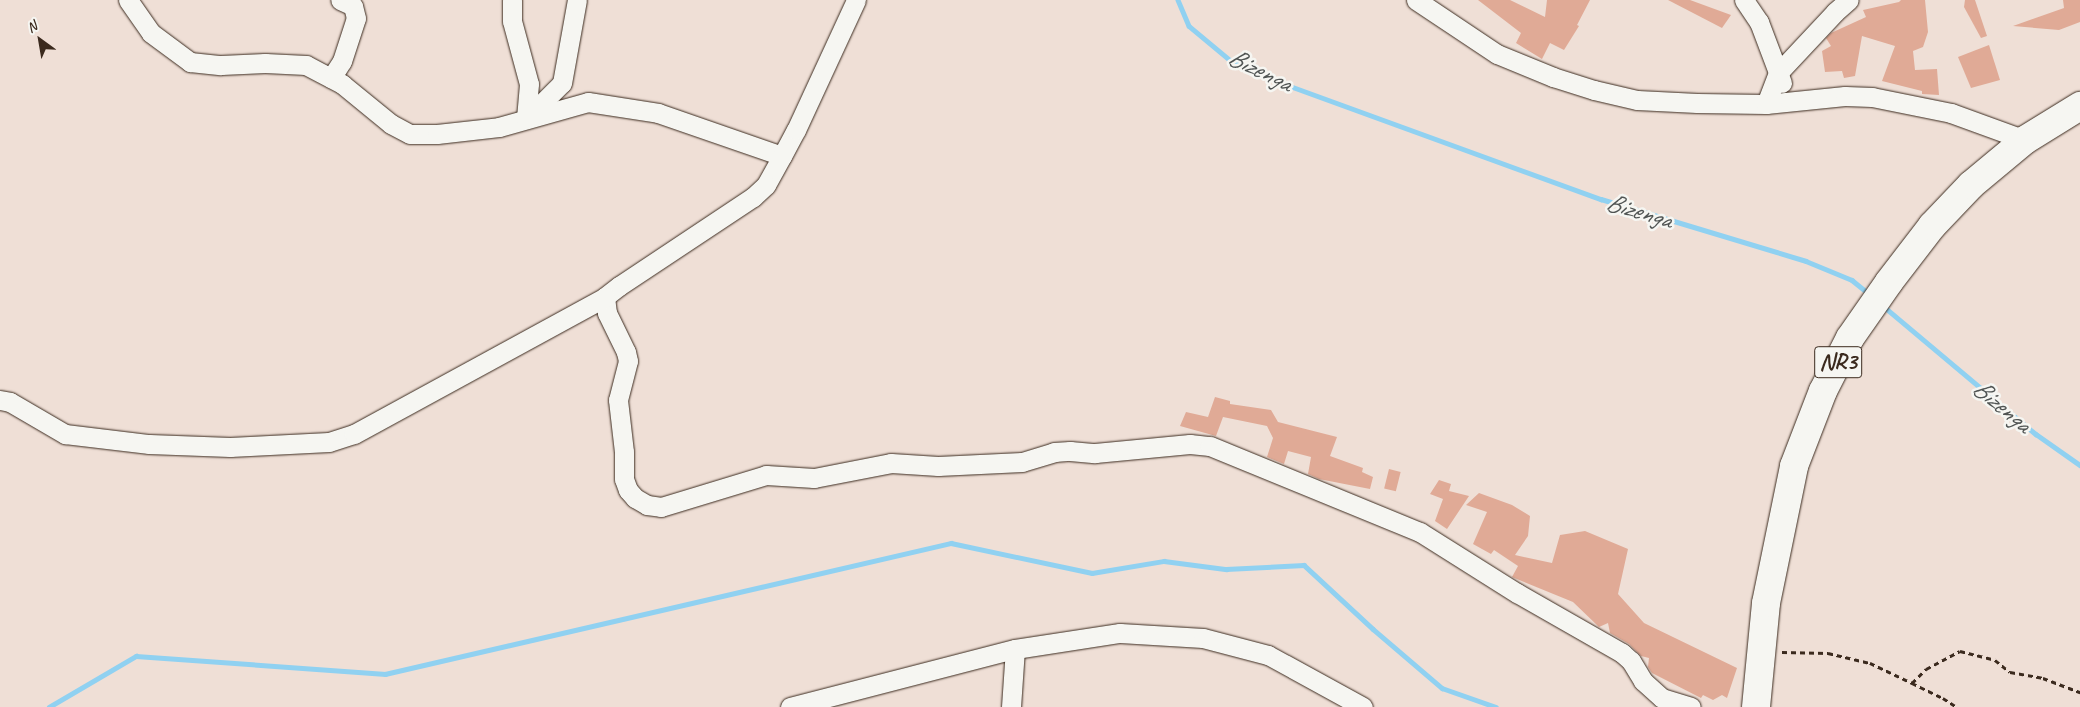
<!DOCTYPE html>
<html>
<head>
<meta charset="utf-8">
<style>
	body { margin:0 }
	#map { position:relative; width:2080px; height:707px; overflow:hidden; background:#efdfd6; font-family:Caveat,sans-serif }
	div>[style] { position:absolute }
	.stream>* { height:4.5px; margin:-2.25px; padding:0 2.25px; transform-origin:2.25px; border-radius:2.25px; background:#90d1f1 }
	.building>* { inset:0; background:#e0aa96; transform-origin:0 0 }
	.path>* { height:2.5px; margin-top:-1.25px; transform-origin:0; background:repeating-linear-gradient(90deg,#3b2a1e 0 5px,transparent 0 9px) }
	.roads { filter:drop-shadow(0 0 1px #3b2a1e) drop-shadow(0 0 1px #3b2a1e) }
	.minor>* { height:19px; margin:-9.5px; padding:0 9.5px; transform-origin:9.5px; border-radius:9.5px; background:#f6f6f2 }
	.highway>* { height:28px; margin:-14px; padding:0 14px; transform-origin:14px; border-radius:14px; background:#f6f6f2 }
	span { translate:-50% -50%; white-space:nowrap; text-align:center; line-height:1.15; -webkit-text-stroke:5px #f6f6f2; paint-order:stroke }
	.shield-label span { padding:1px 4px; background:#f6f6f2; border:1px solid; border-radius:4px; -webkit-text-stroke-width:0 }
	.shield-label { font-size:24px; color:#3b2a1e; font-weight:700 }
	.water-label { font-size:26px; color:#505453; font-style:italic }
	.north { position:absolute; left:15px; top:15px; width:50px; height:50px; -webkit-text-stroke:4px #f6f6f2; paint-order:stroke; rotate:328deg; font-size:14px; font-weight:700; line-height:20px; text-align:center; color:#3b2a1e }
	.north::after { content:''; display:block; margin:auto; width:18px; height:22px; background:#3b2a1e; clip-path:polygon(50% 0,100% 100%,50% 72%,0 100%) }
</style>
</head>
<body>
<div id="map">
	<div class="stream">
		<div style="left:1178px;top:0;width:28px;rotate:67deg"></div>
		<div style="left:1189px;top:26px;width:53px;rotate:39.7deg"></div>
		<div style="left:1230px;top:60px;width:65px;rotate:23.4deg"></div>
		<div style="left:1290px;top:86px;width:331px;rotate:20deg"></div>
		<div style="left:1601px;top:199px;width:214px;rotate:16.8deg"></div>
		<div style="left:1806px;top:261px;width:50px;rotate:22.4deg"></div>
		<div style="left:1852px;top:280px;width:22px;rotate:39deg"></div>
		<div style="left:1882px;top:305px;width:201px;rotate:40deg"></div>
		<div style="left:2036px;top:434px;width:54px;rotate:35.2deg"></div>
		<div style="left:49px;top:707px;width:101px;rotate:-30.4deg"></div>
		<div style="left:136px;top:656px;width:250px;rotate:4.1deg"></div>
		<div style="left:385px;top:674px;width:581px;rotate:-13.03deg"></div>
		<div style="left:951px;top:543px;width:144px;rotate:12deg"></div>
		<div style="left:1092px;top:573px;width:73px;rotate:-9.5deg"></div>
		<div style="left:1164px;top:561px;width:63px;rotate:7.4deg"></div>
		<div style="left:1226px;top:569px;width:78px;rotate:-2.9deg"></div>
		<div style="left:1304px;top:565px;width:94px;rotate:42.8deg"></div>
		<div style="left:1373px;top:629px;width:91px;rotate:40.5deg"></div>
		<div style="left:1442px;top:688px;width:57px;rotate:19.4deg"></div>
	</div>
	<div class="building">
		<div style="clip-path:polygon(1478px 0,1510px 0,1545px 17px,1547px 0,1590px 0,1577px 25px,1579px 26px,1564px 50px,1550px 43px,1542px 59px,1516px 43px,1521px 33px)"></div>
		<div style="clip-path:polygon(1668px 0,1690px 0,1731px 15px,1722px 28px)"></div>
		<div style="clip-path:polygon(1901px 0,1925px 0,1928px 32px,1923px 47px,1913px 51px,1915px 70px,1937px 69px,1939px 95px,1922px 94px,1922px 91px,1882px 81px,1895px 46px,1862px 36px,1855px 76px,1844px 78px,1842px 71px,1825px 72px,1822px 51px,1831px 46px,1826px 38px,1831px 33px,1866px 17px,1863px 10px,1899px 2px)"></div>
		<div style="clip-path:polygon(1965px 0,1975px 0,1987px 36px,1981px 38px,1964px 7px)"></div>
		<div style="clip-path:polygon(2063px 0,2080px 0,2080px 22px,2059px 30px,2013px 26px,2064px 8px)"></div>
		<div style="clip-path:polygon(1989px 45px,2000px 80px,1971px 88px,1958px 57px)"></div>
		<div style="clip-path:polygon(1215px 397px,1230px 401px,1230px 404px,1271px 410px,1278px 422px,1337px 437px,1330px 456px,1363px 468px,1362px 472px,1373px 477px,1370px 489px,1319px 479px,1308px 474px,1311px 457px,1288px 451px,1284px 464px,1267px 457px,1273px 438px,1267px 426px,1223px 417px,1216px 436px,1180px 426px,1186px 412px,1208px 417px)"></div>
		<div style="left:1389px;top:469px;width:12px;height:20px;rotate:14deg"></div>
		<div style="clip-path:polygon(1439px 480px,1451px 484px,1449px 491px,1469px 496px,1447px 529px,1435px 521px,1443px 499px,1430px 494px)"></div>
		<div style="clip-path:polygon(1479px 493px,1512px 505px,1530px 516px,1528px 536px,1515px 555px,1552px 563px,1560px 535px,1585px 531px,1628px 549px,1618px 594px,1644px 623px,1737px 668px,1727px 698px,1722px 695px,1713px 700px,1703px 695px,1701px 698px,1652px 673px,1648px 667px,1649px 658px,1641px 656px,1629px 644px,1610px 633px,1608px 623px,1599px 627px,1573px 602px,1512px 577px,1518px 566px,1494px 550px,1491px 554px,1473px 544px,1487px 512px,1466px 505px)"></div>
	</div>
	<div class="path">
		<div style="left:1782px;top:652px;width:46px;rotate:1.2deg"></div>
		<div style="left:1828px;top:653px;width:43px;rotate:13.4deg"></div>
		<div style="left:1870px;top:663px;width:47px;rotate:25.5deg"></div>
		<div style="left:1912px;top:683px;width:20px;rotate:-45deg"></div>
		<div style="left:1926px;top:669px;width:38px;rotate:-28deg"></div>
		<div style="left:1960px;top:651px;width:36px;rotate:14deg"></div>
		<div style="left:1995px;top:660px;width:19px;rotate:39deg"></div>
		<div style="left:2010px;top:672px;width:34px;rotate:10deg"></div>
		<div style="left:2043px;top:678px;width:40px;rotate:21deg"></div>
		<div style="left:1912px;top:683px;width:34px;rotate:26deg"></div>
		<div style="left:1943px;top:698px;width:17px;rotate:33deg"></div>
	</div>
	<div class="roads">
		<div class="minor">
			<div style="left:128px;top:0;width:40px;rotate:55.1deg"></div>
			<div style="left:151px;top:33px;width:49px;rotate:36.6deg"></div>
			<div style="left:190px;top:62px;width:31px;rotate:6deg"></div>
			<div style="left:221px;top:65px;width:44px;rotate:-2.6deg"></div>
			<div style="left:265px;top:63px;width:41px;rotate:2.8deg"></div>
			<div style="left:306px;top:65px;width:41px;rotate:27.8deg"></div>
			<div style="left:342px;top:84px;width:63px;rotate:39.2deg"></div>
			<div style="left:391px;top:124px;width:21px;rotate:28deg"></div>
			<div style="left:410px;top:134px;width:27px"></div>
			<div style="left:437px;top:134px;width:62px;rotate:-6.4deg"></div>
			<div style="left:499px;top:127px;width:92px;rotate:-15.7deg"></div>
			<div style="left:588px;top:102px;width:71px;rotate:8.9deg"></div>
			<div style="left:658px;top:113px;width:131px;rotate:19.1deg"></div>
			<div style="left:782px;top:156px;width:33px;rotate:119deg"></div>
			<div style="left:766px;top:185px;width:18px;rotate:137deg"></div>
			<div style="left:753px;top:197px;width:161px;rotate:146.4deg"></div>
			<div style="left:619px;top:286px;width:18px;rotate:142deg"></div>
			<div style="left:605px;top:297px;width:16px;rotate:83deg"></div>
			<div style="left:607px;top:313px;width:43px;rotate:64deg"></div>
			<div style="left:626px;top:352px;width:9px;rotate:77deg"></div>
			<div style="left:628px;top:361px;width:40px;rotate:104.4deg"></div>
			<div style="left:618px;top:400px;width:52px;rotate:83.4deg"></div>
			<div style="left:624px;top:452px;width:27px;rotate:90deg"></div>
			<div style="left:624px;top:479px;width:12px;rotate:70deg"></div>
			<div style="left:628px;top:490px;width:11px;rotate:49deg"></div>
			<div style="left:635px;top:498px;width:14px;rotate:30deg"></div>
			<div style="left:647px;top:505px;width:14px;rotate:8deg"></div>
			<div style="left:661px;top:507px;width:110px;rotate:-16.9deg"></div>
			<div style="left:766px;top:475px;width:48px;rotate:3.6deg"></div>
			<div style="left:814px;top:478px;width:78px;rotate:-11deg"></div>
			<div style="left:891px;top:463px;width:47px;rotate:3.7deg"></div>
			<div style="left:938px;top:466px;width:84px;rotate:-2.7deg"></div>
			<div style="left:1022px;top:462px;width:34px;rotate:-17deg"></div>
			<div style="left:1054px;top:452px;width:16px;rotate:-4deg"></div>
			<div style="left:1070px;top:451px;width:25px;rotate:5deg"></div>
			<div style="left:1095px;top:453px;width:95px;rotate:-5.4deg"></div>
			<div style="left:1190px;top:444px;width:20px;rotate:6deg"></div>
			<div style="left:1210px;top:446px;width:227px;rotate:22.3deg"></div>
			<div style="left:1420px;top:532px;width:115px;rotate:32.2deg"></div>
			<div style="left:1517px;top:593px;width:121px;rotate:29.7deg"></div>
			<div style="left:1622px;top:653px;width:12px;rotate:42deg"></div>
			<div style="left:1631px;top:661px;width:23px;rotate:59deg"></div>
			<div style="left:1643px;top:681px;width:25px;rotate:42deg"></div>
			<div style="left:1662px;top:698px;width:30px;rotate:17deg"></div>
			<div style="left:512px;top:0;width:21px;rotate:90deg"></div>
			<div style="left:512px;top:21px;width:65px;rotate:74.9deg"></div>
			<div style="left:529px;top:84px;width:35px;rotate:95deg"></div>
			<div style="left:1416px;top:0;width:97px;rotate:33.7deg"></div>
			<div style="left:1497px;top:54px;width:61px;rotate:22.3deg"></div>
			<div style="left:1553px;top:77px;width:43px;rotate:17.6deg"></div>
			<div style="left:1594px;top:90px;width:44px;rotate:13.1deg"></div>
			<div style="left:1637px;top:100px;width:60px;rotate:2.9deg"></div>
			<div style="left:1697px;top:103px;width:69px;rotate:0.8deg"></div>
			<div style="left:1766px;top:104px;width:79px;rotate:-5.8deg"></div>
			<div style="left:1845px;top:96px;width:27px;rotate:2deg"></div>
			<div style="left:1872px;top:97px;width:81px;rotate:11.4deg"></div>
			<div style="left:1951px;top:113px;width:79px;rotate:20deg"></div>
			<div style="left:1744px;top:0;width:27px;rotate:56deg"></div>
			<div style="left:1759px;top:22px;width:65px;rotate:69.3deg"></div>
			<div style="left:331px;top:78px;width:20px;rotate:-57deg"></div>
			<div style="left:342px;top:61px;width:45px;rotate:-72deg"></div>
			<div style="left:356px;top:18px;width:12px;rotate:-104deg"></div>
			<div style="left:353px;top:6px;width:14px;rotate:-155deg"></div>
			<div style="left:1766px;top:104px;width:33px;rotate:-69deg"></div>
			<div style="left:1778px;top:73px;width:83px;rotate:-46.9deg"></div>
			<div style="left:1835px;top:12px;width:18px;rotate:-41deg"></div>
			<div style="left:527px;top:118px;width:49px;rotate:-45deg"></div>
			<div style="left:562px;top:83px;width:84px;rotate:-79.8deg"></div>
			<div style="left:782px;top:156px;width:30px;rotate:-62deg"></div>
			<div style="left:796px;top:130px;width:143px;rotate:-65.2deg"></div>
			<div style="left:0;top:400px;width:10px;rotate:11deg"></div>
			<div style="left:10px;top:402px;width:64px;rotate:30.2deg"></div>
			<div style="left:65px;top:434px;width:85px;rotate:6.8deg"></div>
			<div style="left:149px;top:444px;width:81px;rotate:2.1deg"></div>
			<div style="left:230px;top:447px;width:99px;rotate:-2.9deg"></div>
			<div style="left:329px;top:442px;width:26px;rotate:-18deg"></div>
			<div style="left:354px;top:434px;width:286px;rotate:-28.6deg"></div>
			<div style="left:790px;top:707px;width:232px;rotate:-14.5deg"></div>
			<div style="left:1015px;top:649px;width:106px;rotate:-8.7deg"></div>
			<div style="left:1120px;top:633px;width:83px;rotate:3.4deg"></div>
			<div style="left:1203px;top:638px;width:67px;rotate:14.7deg"></div>
			<div style="left:1268px;top:655px;width:108px;rotate:28.7deg"></div>
			<div style="left:1011px;top:707px;width:58px;rotate:-86.1deg"></div>
		</div>
		<div class="highway">
			<div style="left:1756px;top:707px;width:104px;rotate:-84.5deg"></div>
			<div style="left:1766px;top:603px;width:140px;rotate:-78.4deg"></div>
			<div style="left:1794px;top:466px;width:80px;rotate:-68.9deg"></div>
			<div style="left:1823px;top:391px;width:59px;rotate:-63deg"></div>
			<div style="left:1850px;top:338px;width:68px;rotate:-55.1deg"></div>
			<div style="left:1889px;top:282px;width:71px;rotate:-52.5deg"></div>
			<div style="left:1932px;top:226px;width:57px;rotate:-46.4deg"></div>
			<div style="left:1971px;top:185px;width:70px;rotate:-39.8deg"></div>
			<div style="left:2025px;top:140px;width:65px;rotate:-31.7deg"></div>
		</div>
	</div>
	<div class="shield-label">
		<span style="left:1838px;top:362px">NR3</span>
	</div>
	<div class="water-label">
		<span style="left:1260px;top:70px;rotate:26deg">Bizenga</span>
		<span style="left:1639px;top:211px;rotate:17deg">Bizenga</span>
		<span style="left:2002px;top:406px;rotate:40deg">Bizenga</span>
	</div>
	<div class="north">N</div>
</div>
</body>
</html>
